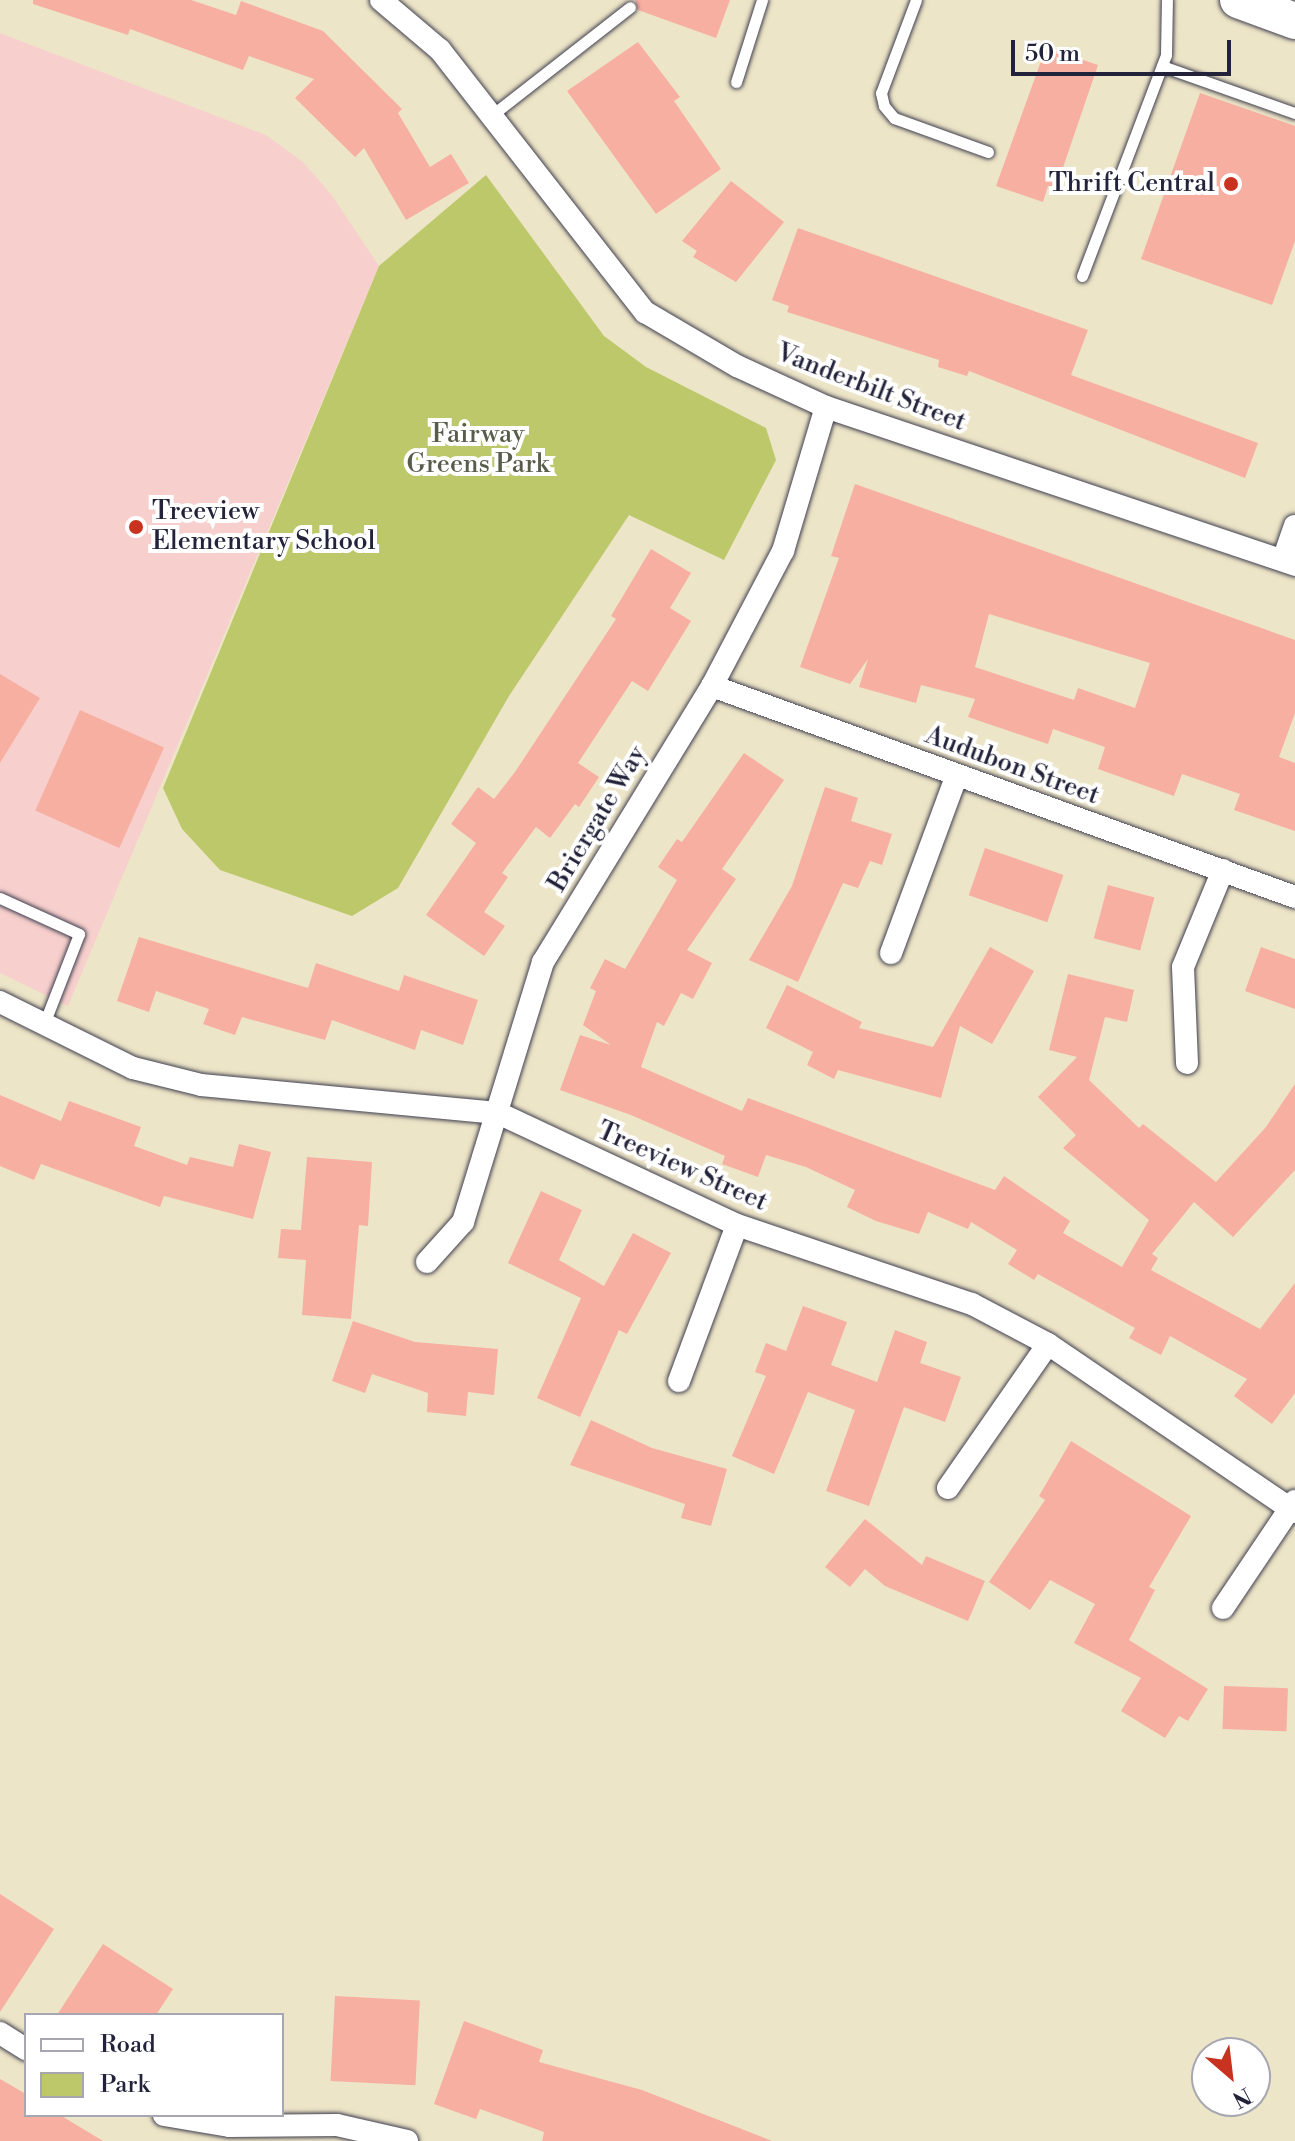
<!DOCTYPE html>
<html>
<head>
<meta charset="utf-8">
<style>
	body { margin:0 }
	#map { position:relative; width:1295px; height:2141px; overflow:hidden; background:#ede5c7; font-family:"Libre Bodoni",serif }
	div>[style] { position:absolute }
	.built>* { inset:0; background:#f7d0cd }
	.green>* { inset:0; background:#bcc86a }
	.building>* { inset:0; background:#f7afa2; transform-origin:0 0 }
	.roads { filter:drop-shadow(0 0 2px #403f50) drop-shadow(0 0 2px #403f50) }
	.service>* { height:11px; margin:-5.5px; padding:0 5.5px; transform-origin:5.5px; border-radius:5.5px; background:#fff }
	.minor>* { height:22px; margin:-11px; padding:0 11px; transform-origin:11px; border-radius:11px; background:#fff }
	.primary>* { height:36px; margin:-18px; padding:0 18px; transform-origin:18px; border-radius:18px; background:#fff }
	.dots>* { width:22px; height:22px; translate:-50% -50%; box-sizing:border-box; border:4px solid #fff; border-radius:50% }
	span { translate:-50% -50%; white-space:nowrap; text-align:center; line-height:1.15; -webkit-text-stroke:8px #fff; paint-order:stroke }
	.poi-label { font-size:26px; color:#22223b }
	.right { translate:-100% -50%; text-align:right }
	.left { translate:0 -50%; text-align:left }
	.street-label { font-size:26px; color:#22223b }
	.park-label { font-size:26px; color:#585c4b }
	.legend { position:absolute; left:24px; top:2013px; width:260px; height:104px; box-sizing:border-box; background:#fff; border:2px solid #a7a7b1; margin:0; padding:10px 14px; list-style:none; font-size:24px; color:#22223b }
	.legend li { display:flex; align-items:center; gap:16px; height:40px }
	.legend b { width:40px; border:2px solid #a7a7b1 }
	.north { position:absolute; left:1191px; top:2037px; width:80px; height:80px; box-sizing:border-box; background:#fff; border:2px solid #a7a7b1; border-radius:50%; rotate:152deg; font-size:22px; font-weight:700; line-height:32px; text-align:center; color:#22223b }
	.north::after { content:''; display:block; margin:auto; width:28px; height:36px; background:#c8321e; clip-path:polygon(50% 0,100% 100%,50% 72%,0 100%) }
	.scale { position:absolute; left:1011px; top:40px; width:220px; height:36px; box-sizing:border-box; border:4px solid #22223b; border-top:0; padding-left:10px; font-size:24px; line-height:28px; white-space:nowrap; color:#22223b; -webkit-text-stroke:6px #fff; paint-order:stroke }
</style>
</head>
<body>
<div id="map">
	<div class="built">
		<div style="clip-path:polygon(0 33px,266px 135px,303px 162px,331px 194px,379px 266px,68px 1006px,0 973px)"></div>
	</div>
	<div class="green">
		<div style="clip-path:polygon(486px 175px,604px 336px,646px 367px,766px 428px,776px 460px,724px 560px,629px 515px,509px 696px,398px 888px,352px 916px,220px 870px,182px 829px,163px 788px,379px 266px)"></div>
	</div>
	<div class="building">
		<div style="clip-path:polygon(33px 0,191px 0,236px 15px,241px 1px,323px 31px,402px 109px,398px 113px,430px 167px,451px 154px,469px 183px,406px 220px,364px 148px,355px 157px,295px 98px,314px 79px,249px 56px,243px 70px,130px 29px,128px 35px,33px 4px)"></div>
		<div style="clip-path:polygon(635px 0,730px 0,716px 38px,638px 10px)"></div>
		<div style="clip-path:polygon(638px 42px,680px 97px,674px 101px,721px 169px,656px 214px,567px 91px)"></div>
		<div style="clip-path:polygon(1050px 49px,1098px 65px,1056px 188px,1048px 186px,1043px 202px,996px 186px,1045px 50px)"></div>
		<div style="clip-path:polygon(1200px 93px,1295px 126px,1295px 241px,1272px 305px,1141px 259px)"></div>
		<div style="clip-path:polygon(731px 181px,784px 222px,736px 282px,693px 257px,697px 251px,682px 241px)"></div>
		<div style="clip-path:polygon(798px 228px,1088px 330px,1071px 375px,1258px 443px,1245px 478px,969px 371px,967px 376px,938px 367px,939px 360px,787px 312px,789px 306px,772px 300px)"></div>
		<div style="clip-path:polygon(evenodd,855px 484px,1295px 640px,1295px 713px,1279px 757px,1295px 763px,1295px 831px,1234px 810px,1240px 794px,1182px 774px,1174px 796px,1098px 769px,1105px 747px,1053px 729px,1048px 744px,968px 717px,975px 699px,921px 685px,916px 703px,859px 687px,868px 659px,850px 684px,800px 667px,839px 558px,831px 556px,855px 484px,989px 614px,1150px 663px,1135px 708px,1078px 688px,1074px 700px,975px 667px,989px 614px)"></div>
		<div style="clip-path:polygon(651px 549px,691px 573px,670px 608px,691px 621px,648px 691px,632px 681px,578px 763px,599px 777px,579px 807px,575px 804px,550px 838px,536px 827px,502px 873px,508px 877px,484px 912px,505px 926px,484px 956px,426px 915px,476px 843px,451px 824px,478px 787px,494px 799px,515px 772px,616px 619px,611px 616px)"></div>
		<div style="clip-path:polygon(0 674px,40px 698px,0 763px)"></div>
		<div style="left:80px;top:710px;width:92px;height:110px;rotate:24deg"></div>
		<div style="clip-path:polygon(744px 753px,784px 780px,722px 869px,736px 879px,687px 950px,712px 963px,693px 999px,681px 993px,664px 1026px,657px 1022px,641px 1067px,742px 1111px,748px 1098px,995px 1190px,1004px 1176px,1070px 1221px,1063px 1233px,1122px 1267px,1149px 1220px,1063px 1148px,1076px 1135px,1038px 1097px,1077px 1057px,1049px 1050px,1068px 974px,1134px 990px,1127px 1022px,1105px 1017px,1089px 1080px,1139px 1128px,1143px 1124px,1216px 1182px,1266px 1127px,1295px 1084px,1295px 1170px,1233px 1237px,1194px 1202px,1152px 1254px,1158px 1258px,1151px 1270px,1260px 1329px,1295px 1283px,1295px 1393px,1272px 1424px,1234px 1396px,1247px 1379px,1170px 1336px,1161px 1355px,1129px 1338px,1135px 1328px,1038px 1274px,1034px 1280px,1008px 1264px,1017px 1250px,971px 1222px,968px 1229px,928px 1212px,919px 1234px,876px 1221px,847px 1207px,855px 1190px,806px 1167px,766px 1155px,758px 1177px,722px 1164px,725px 1156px,631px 1115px,560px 1090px,580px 1035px,611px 1045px,583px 1025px,596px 991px,590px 988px,605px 959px,625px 969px,677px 880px,658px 867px,677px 839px,682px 842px)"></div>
		<div style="clip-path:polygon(825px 787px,858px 798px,851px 821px,892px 834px,882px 865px,870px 861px,858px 888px,843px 883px,798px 982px,749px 960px,792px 886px)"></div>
		<div style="left:985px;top:848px;width:83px;height:50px;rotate:19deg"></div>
		<div style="left:1108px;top:885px;width:48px;height:55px;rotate:15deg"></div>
		<div style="clip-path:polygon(139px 937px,308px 988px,316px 963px,399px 991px,404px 975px,478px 1000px,463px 1045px,421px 1030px,415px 1050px,332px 1020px,325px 1040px,242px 1017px,235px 1035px,203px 1024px,209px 1009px,156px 991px,149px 1012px,117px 1001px)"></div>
		<div style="clip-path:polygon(990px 947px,1034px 971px,992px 1044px,960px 1026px,941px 1098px,838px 1070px,834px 1079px,807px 1065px,813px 1052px,766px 1028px,787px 985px,862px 1022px,859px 1028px,933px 1047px)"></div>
		<div style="clip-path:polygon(1261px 947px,1295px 959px,1295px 1009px,1245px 991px)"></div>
		<div style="clip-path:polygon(0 1095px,61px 1121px,69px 1101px,141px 1127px,134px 1146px,187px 1165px,190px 1157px,233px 1167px,239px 1144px,271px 1152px,253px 1219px,164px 1196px,160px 1207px,41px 1164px,34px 1180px,0 1166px)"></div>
		<div style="clip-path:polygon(307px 1157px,372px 1162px,368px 1226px,359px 1225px,351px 1319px,302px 1315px,306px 1260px,278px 1258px,281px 1229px,301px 1230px)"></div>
		<div style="clip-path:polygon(541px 1191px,582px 1210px,559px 1260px,604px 1286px,633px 1233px,671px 1253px,627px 1334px,619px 1330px,580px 1417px,537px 1398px,581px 1298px,508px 1263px)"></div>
		<div style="clip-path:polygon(803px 1306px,847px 1322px,831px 1365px,877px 1382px,895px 1330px,927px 1342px,920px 1363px,961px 1377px,945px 1422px,904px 1407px,869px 1506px,826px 1491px,855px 1410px,808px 1392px,774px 1474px,732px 1456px,766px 1376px,755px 1372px,766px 1343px,786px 1351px)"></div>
		<div style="clip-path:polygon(353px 1321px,415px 1342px,498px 1349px,494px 1395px,468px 1392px,466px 1416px,427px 1412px,428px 1393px,372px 1374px,365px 1393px,332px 1381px)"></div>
		<div style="clip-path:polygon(591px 1420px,652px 1448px,727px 1469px,711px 1526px,681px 1518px,685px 1504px,570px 1465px)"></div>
		<div style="clip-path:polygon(1071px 1441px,1191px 1516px,1149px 1587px,1155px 1590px,1129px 1640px,1208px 1689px,1188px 1721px,1179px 1716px,1165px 1738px,1121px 1711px,1141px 1678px,1074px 1643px,1095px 1604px,1050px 1580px,1030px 1610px,989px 1582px,1045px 1500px,1039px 1496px)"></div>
		<div style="clip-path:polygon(865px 1519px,922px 1565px,926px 1556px,985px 1581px,968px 1621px,885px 1586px,865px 1569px,850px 1587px,825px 1567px)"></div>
		<div style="left:1224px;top:1686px;width:64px;height:43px;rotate:2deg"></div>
		<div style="clip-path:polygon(0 1894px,54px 1929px,0 2012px)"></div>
		<div style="clip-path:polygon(103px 1944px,173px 1989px,156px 2015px,57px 2015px)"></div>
		<div style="left:335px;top:1996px;width:85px;height:85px;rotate:3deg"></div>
		<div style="clip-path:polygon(464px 2021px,543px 2050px,539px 2062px,642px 2090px,772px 2141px,542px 2141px,544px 2132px,480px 2109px,476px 2119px,434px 2104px)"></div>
		<div style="clip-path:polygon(0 2079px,26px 2094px,26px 2115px,60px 2115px,103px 2141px,0 2141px)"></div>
	</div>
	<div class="roads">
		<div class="service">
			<div style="left:916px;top:0;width:99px;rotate:110.6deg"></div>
			<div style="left:881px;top:93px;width:13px;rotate:77deg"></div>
			<div style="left:884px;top:106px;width:16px;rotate:50deg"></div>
			<div style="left:894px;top:118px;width:100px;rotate:19.9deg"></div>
			<div style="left:1162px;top:66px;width:141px;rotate:19.5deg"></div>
			<div style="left:736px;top:82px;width:86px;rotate:-72.4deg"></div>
			<div style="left:492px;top:115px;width:175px;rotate:-38deg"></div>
			<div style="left:1082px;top:276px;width:236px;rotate:-69.2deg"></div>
			<div style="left:1166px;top:55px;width:55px;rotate:-89deg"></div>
			<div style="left:0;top:898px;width:87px;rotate:24.5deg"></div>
			<div style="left:79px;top:934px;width:93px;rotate:111.3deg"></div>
		</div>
		<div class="minor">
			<div style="left:381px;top:0;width:77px;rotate:40.3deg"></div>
			<div style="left:440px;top:50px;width:333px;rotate:52deg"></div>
			<div style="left:645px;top:312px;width:107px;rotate:30.4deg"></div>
			<div style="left:737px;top:366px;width:98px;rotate:24.7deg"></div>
			<div style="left:826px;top:407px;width:495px;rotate:18.6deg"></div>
			<div style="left:1283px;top:560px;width:36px;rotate:-71deg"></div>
			<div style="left:712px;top:686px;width:620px;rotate:19.9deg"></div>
			<div style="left:891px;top:953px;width:188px;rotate:-69.7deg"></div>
			<div style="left:0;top:1002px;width:148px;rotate:26.4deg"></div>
			<div style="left:133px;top:1068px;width:70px;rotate:14deg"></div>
			<div style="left:201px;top:1085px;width:298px;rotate:5.4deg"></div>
			<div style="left:498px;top:1113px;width:264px;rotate:25.1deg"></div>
			<div style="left:737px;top:1225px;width:248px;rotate:18.6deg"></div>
			<div style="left:972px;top:1304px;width:86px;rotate:27.8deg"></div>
			<div style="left:1048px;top:1344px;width:299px;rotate:34.2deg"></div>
			<div style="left:1187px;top:1063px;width:96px;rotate:-92.4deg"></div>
			<div style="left:1183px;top:967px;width:105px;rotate:-67.6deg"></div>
			<div style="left:427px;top:1262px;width:54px;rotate:-48deg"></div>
			<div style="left:463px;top:1222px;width:272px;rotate:-72.9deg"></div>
			<div style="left:543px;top:962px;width:324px;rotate:-58.5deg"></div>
			<div style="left:712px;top:686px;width:153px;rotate:-62.3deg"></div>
			<div style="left:783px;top:551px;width:150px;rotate:-73.4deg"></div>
			<div style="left:679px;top:1381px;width:166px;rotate:-69.6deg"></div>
			<div style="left:948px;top:1488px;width:175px;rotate:-55.2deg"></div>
			<div style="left:1223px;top:1608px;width:129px;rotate:-56.1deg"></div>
			<div style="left:0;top:2033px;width:31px;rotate:32deg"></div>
			<div style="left:164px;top:2115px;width:66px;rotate:9.6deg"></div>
			<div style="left:229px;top:2126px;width:108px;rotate:-0.5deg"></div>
			<div style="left:337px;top:2125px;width:72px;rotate:12.9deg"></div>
		</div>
		<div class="primary">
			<div style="left:1238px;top:0;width:61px;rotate:20.2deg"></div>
		</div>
	</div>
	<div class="dots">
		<div style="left:1231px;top:184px;background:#c8321e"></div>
		<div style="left:136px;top:527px;background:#c8321e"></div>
	</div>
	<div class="poi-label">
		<span class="right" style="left:1215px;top:184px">Thrift Central</span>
		<span class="left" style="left:152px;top:527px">Treeview<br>Elementary School</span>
	</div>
	<div class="street-label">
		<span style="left:871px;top:388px;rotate:21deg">Vanderbilt Street</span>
		<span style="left:1012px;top:766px;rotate:20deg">Audubon Street</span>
		<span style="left:598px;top:819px;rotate:-59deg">Briergate Way</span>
		<span style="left:682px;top:1167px;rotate:24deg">Treeview Street</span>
	</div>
	<div class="park-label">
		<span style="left:478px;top:450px">Fairway<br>Greens Park</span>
	</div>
	<ul class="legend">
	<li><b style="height:10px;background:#fff"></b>Road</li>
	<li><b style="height:22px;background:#bcc86a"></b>Park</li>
	</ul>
	<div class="north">N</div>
	<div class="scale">50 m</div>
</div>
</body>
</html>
